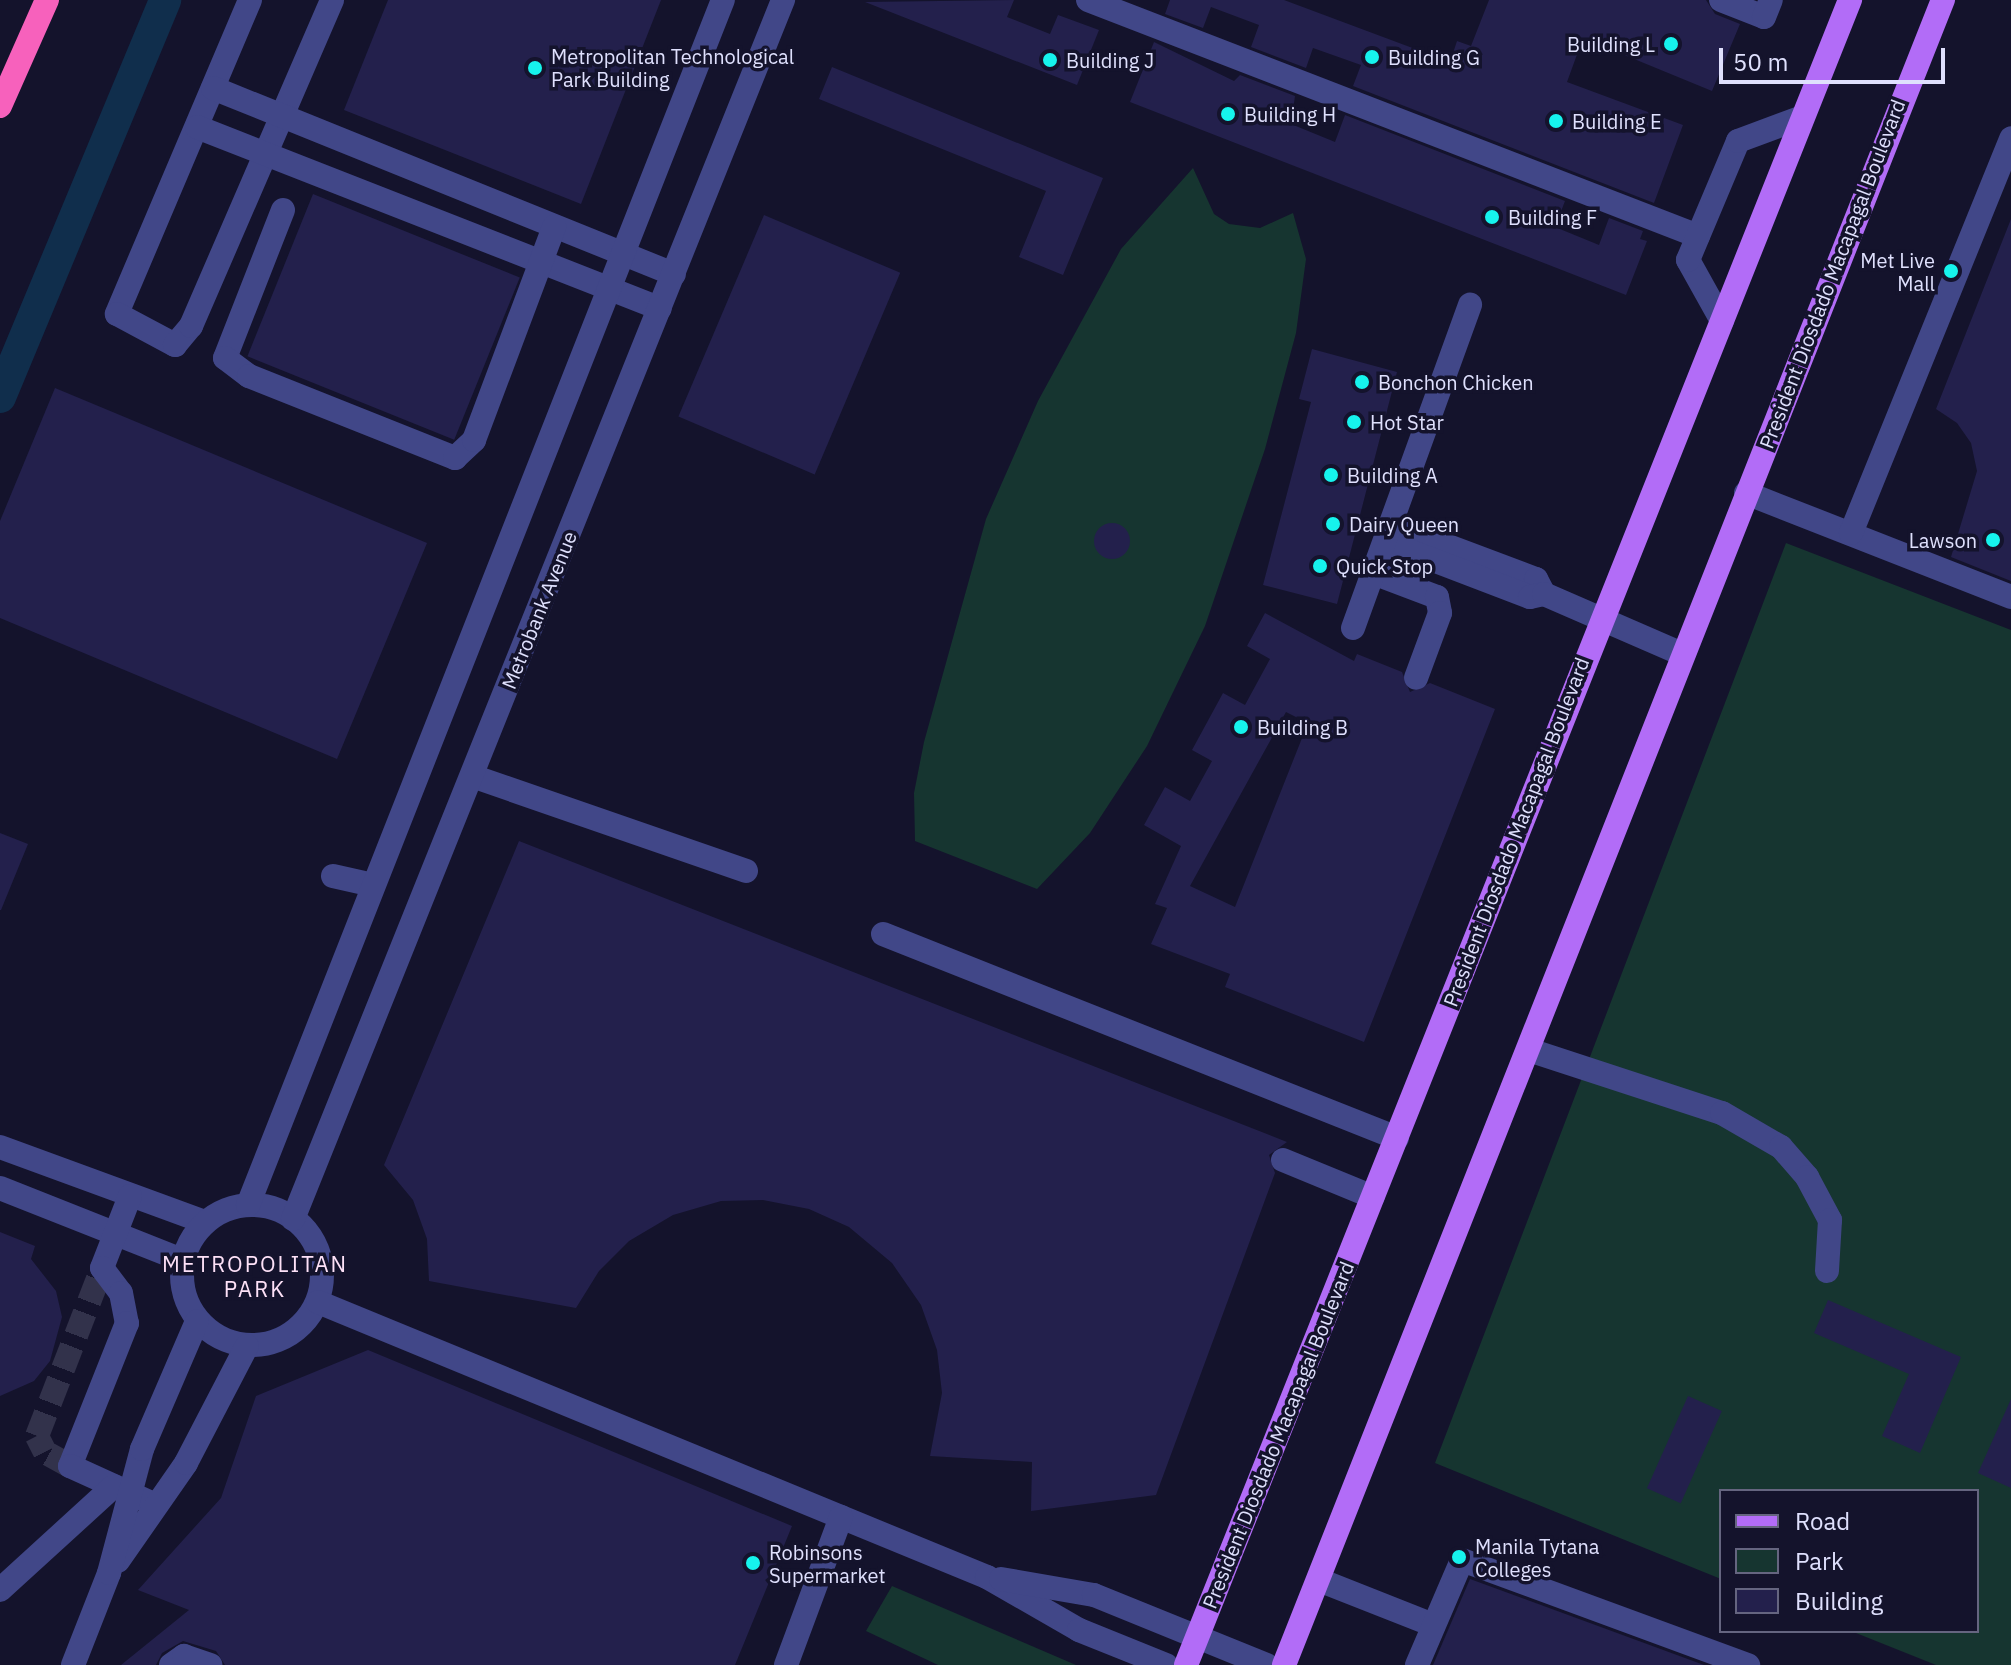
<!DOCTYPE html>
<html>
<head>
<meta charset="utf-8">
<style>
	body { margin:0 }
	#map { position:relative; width:2011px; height:1665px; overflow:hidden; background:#14132c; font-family:"IBM Plex Sans",sans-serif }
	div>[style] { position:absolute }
	.green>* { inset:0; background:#163530 }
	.canal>* { height:32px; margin:-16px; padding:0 16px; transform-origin:16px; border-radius:16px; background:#102e4c }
	.building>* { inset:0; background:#23204c; transform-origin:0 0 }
	.round { border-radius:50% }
	.minor-tunnel>* { height:24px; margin-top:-12px; transform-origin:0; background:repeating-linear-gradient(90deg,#32324b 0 24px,transparent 0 36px) }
	.minor>* { height:24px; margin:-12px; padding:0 12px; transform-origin:12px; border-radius:12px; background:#414788 }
	.minor>.ring { margin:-12px; padding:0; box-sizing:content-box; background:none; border:24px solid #414788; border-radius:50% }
	.major>* { height:24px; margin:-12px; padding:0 12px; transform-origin:12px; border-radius:12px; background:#b26cf7 }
	.highway>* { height:24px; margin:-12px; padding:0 12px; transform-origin:12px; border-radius:12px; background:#f761bc }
	.dots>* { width:22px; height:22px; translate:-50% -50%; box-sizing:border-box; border:4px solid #14132c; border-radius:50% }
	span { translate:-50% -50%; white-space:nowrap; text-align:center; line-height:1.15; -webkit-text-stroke:7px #14132c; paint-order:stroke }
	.poi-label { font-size:20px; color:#dfe0fd }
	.right { translate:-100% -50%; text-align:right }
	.left { translate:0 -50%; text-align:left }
	.street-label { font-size:20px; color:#dfe0fd }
	.neighbourhood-label { font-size:22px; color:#fde1f7; letter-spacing:2px }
	.legend { position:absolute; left:1719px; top:1489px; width:260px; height:144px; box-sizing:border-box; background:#14132c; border:2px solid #656580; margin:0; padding:10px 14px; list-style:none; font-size:24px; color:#dfe0fd }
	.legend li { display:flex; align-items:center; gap:16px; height:40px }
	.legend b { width:40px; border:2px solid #656580 }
	.scale { position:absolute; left:1719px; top:48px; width:226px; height:36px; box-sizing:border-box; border:4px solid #dfe0fd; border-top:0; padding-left:10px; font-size:24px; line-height:28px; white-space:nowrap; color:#dfe0fd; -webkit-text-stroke:6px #14132c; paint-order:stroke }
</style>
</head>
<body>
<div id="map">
	<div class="green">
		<div style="clip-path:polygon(1193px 168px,1214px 214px,1229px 224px,1260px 228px,1293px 213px,1306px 259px,1296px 333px,1265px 449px,1205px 626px,1147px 746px,1090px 833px,1037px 889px,915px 841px,914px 793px,924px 742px,986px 519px,1038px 401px,1121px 249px)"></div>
		<div style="clip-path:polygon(1786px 543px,2011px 630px,2011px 1665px,1936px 1665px,1851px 1631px,1977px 1631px,1977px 1491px,1721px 1491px,1721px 1579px,1435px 1463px)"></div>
		<div style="clip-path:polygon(892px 1586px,1076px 1665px,938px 1665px,866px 1631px)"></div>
	</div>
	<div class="canal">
		<div style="left:0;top:397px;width:430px;rotate:-67.4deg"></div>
	</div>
	<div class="building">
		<div style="clip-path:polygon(388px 0,661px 0,581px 204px,344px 110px)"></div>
		<div style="clip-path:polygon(1014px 0,1007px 17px,1050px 34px,1058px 15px,1099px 30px,1077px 85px,865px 2px)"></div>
		<div style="clip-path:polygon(1170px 0,1284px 0,1450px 62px,1457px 41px,1471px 46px,1489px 0,1706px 0,1715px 14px,1740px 24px,1712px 91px,1583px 38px,1567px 82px,1683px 125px,1654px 203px,1353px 86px,1361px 65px,1313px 48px,1306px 68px,1251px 47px,1259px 25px,1211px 7px,1203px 28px,1165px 14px)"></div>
		<div style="clip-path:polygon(1154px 42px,1234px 81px,1240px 75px,1295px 96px,1291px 124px,1335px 142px,1345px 115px,1565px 201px,1555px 227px,1599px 245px,1609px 218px,1643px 231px,1640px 239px,1647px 241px,1626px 295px,1130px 102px)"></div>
		<div style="clip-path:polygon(832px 67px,1103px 178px,1063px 275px,1019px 257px,1046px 191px,819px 99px)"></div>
		<div style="left:313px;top:194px;width:223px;height:175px;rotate:22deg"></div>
		<div style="left:764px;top:215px;width:148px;height:219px;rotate:23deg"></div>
		<div style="clip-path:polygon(2011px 219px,2011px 581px,1951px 557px,1977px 471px,1971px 443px,1957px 423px,1936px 409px)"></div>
		<div style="clip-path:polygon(1312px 349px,1397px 372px,1337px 604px,1263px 585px,1311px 402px,1299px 399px)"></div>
		<div style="clip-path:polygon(55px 388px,427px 543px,337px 759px,0 618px,0 521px)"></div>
		<div class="round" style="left:1094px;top:523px;width:36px;height:36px"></div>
		<div style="clip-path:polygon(evenodd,1265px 613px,1354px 661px,1357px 654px,1402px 672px,1410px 692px,1430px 683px,1495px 709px,1364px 1042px,1225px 987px,1230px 974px,1151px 944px,1167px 908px,1155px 904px,1181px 846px,1144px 825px,1165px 787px,1190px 801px,1212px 761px,1192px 750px,1223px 693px,1245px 705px,1270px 659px,1247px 646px,1265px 613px,1286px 712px,1308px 723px,1235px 907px,1190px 886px,1286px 712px)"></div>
		<div style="clip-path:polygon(0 833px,28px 844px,1px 910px,0 910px)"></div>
		<div style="clip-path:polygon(519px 841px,1287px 1142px,1269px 1155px,1275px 1173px,1156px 1495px,1031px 1511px,1032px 1462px,930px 1456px,942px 1393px,937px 1350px,921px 1305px,892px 1263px,849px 1227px,809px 1209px,763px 1200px,721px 1201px,673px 1215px,629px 1241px,599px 1271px,576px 1308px,429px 1281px,427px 1239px,413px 1200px,384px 1165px)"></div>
		<div style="clip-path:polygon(0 1232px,35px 1246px,31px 1259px,56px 1291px,62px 1317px,50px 1361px,34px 1381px,0 1396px)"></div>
		<div style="clip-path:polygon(1828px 1300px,1961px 1357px,1920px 1453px,1882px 1436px,1909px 1374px,1814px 1333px)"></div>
		<div style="clip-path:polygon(368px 1350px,792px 1526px,735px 1665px,225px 1665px,216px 1651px,183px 1641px,162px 1653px,156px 1665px,121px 1665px,189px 1610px,138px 1590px,221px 1498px,256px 1396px)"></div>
		<div style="left:1688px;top:1396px;width:37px;height:101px;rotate:24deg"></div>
		<div style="clip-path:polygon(2011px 1399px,2011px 1488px,1978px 1473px)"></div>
		<div style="clip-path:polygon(1470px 1579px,1704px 1665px,1433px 1665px)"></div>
	</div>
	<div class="minor-tunnel">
		<div style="left:70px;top:1466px;width:29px;rotate:-151deg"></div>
		<div style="left:45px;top:1452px;width:18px;rotate:-117deg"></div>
		<div style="left:37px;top:1436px;width:180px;rotate:-68.8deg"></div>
	</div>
	<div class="minor">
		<div style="left:250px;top:0;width:341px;rotate:113deg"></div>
		<div style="left:117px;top:314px;width:66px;rotate:28.1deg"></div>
		<div style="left:175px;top:345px;width:25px;rotate:-50deg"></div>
		<div style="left:191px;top:326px;width:355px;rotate:-66.6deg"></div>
		<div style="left:1088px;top:0;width:654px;rotate:21.15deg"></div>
		<div style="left:1721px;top:0;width:46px;rotate:21.6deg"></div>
		<div style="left:1764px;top:17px;width:18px;rotate:-68deg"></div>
		<div style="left:213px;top:88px;width:497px;rotate:22deg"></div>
		<div style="left:197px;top:127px;width:497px;rotate:21.4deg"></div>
		<div style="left:283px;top:210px;width:159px;rotate:111.4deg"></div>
		<div style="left:225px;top:358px;width:30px;rotate:37deg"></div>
		<div style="left:249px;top:376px;width:222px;rotate:21.7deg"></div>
		<div style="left:455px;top:458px;width:26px;rotate:-43deg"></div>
		<div style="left:474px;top:440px;width:228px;rotate:-69.4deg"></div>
		<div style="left:1722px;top:321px;width:70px;rotate:-119.1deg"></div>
		<div style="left:1688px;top:260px;width:129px;rotate:-67.2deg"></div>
		<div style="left:1738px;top:141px;width:66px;rotate:-20.4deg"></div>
		<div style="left:1746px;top:493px;width:285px;rotate:21.4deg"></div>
		<div style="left:1392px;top:525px;width:154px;rotate:20.6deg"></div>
		<div style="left:1536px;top:579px;width:17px;rotate:62deg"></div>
		<div style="left:1851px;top:533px;width:426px;rotate:-67.9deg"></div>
		<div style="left:1386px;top:542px;width:154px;rotate:20.9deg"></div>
		<div style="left:1530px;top:597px;width:14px;rotate:-12deg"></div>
		<div style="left:1544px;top:594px;width:150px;rotate:23.5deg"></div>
		<div style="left:1376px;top:574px;width:65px;rotate:20.7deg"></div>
		<div style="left:1437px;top:597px;width:16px;rotate:79deg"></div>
		<div style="left:1440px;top:613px;width:69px;rotate:110.3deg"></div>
		<div style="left:1353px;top:628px;width:344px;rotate:-70.1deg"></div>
		<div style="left:472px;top:776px;width:290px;rotate:19.1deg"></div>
		<div style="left:333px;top:876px;width:41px;rotate:12.7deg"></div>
		<div style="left:883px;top:934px;width:553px;rotate:21.65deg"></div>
		<div style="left:1529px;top:1050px;width:203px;rotate:18.1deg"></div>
		<div style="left:1722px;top:1113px;width:68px;rotate:30deg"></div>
		<div style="left:1781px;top:1147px;width:40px;rotate:49deg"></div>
		<div style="left:1807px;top:1177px;width:49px;rotate:61.9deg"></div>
		<div style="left:1830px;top:1220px;width:51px;rotate:93.4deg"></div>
		<div style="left:0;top:1147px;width:218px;rotate:20.1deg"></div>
		<div style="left:1283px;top:1160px;width:97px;rotate:22.3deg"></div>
		<div style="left:0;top:1188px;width:196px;rotate:21.6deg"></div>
		<div style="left:130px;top:1196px;width:77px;rotate:111.3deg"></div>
		<div style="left:102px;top:1268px;width:31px;rotate:53deg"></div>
		<div style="left:121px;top:1293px;width:31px;rotate:79deg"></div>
		<div style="left:127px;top:1323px;width:154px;rotate:111.7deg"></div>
		<div style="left:70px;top:1466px;width:94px;rotate:24.4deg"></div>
		<div class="ring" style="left:182px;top:1205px;width:116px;height:116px"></div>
		<div style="left:248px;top:1205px;width:1295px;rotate:-68.49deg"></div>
		<div style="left:293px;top:1219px;width:1314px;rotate:-68.1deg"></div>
		<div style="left:318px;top:1302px;width:723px;rotate:22.35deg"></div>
		<div style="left:987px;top:1577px;width:106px;rotate:29.9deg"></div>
		<div style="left:1079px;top:1630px;width:94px;rotate:21.9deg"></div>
		<div style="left:118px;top:1561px;width:119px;rotate:-55.2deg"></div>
		<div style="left:186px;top:1463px;width:132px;rotate:-62.5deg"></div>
		<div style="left:1001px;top:1579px;width:94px;rotate:9.8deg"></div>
		<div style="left:1094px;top:1595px;width:186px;rotate:22.1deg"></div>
		<div style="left:1319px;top:1580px;width:123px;rotate:21.5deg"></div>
		<div style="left:0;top:1590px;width:154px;rotate:-42.4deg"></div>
		<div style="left:73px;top:1665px;width:99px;rotate:-68.6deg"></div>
		<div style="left:109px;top:1573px;width:128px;rotate:-75.1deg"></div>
		<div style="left:142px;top:1449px;width:139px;rotate:-66.7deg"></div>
		<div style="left:171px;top:1665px;width:16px;rotate:-35deg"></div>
		<div style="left:184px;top:1656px;width:28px;rotate:19deg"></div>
		<div style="left:786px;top:1665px;width:158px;rotate:-69.6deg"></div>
		<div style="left:1417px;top:1665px;width:114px;rotate:-66.8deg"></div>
		<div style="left:1462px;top:1560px;width:305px;rotate:20.2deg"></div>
	</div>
	<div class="major">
		<div style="left:1186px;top:1665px;width:1793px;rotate:-68.26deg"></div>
		<div style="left:1284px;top:1665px;width:1791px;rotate:-68.41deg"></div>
	</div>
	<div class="highway">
		<div style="left:0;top:106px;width:116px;rotate:-66.1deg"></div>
	</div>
	<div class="dots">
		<div style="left:1671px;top:44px;background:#16f3ed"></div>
		<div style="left:1372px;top:57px;background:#16f3ed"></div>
		<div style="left:1050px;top:60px;background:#16f3ed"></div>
		<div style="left:535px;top:68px;background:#16f3ed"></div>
		<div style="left:1228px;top:114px;background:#16f3ed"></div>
		<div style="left:1556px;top:121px;background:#16f3ed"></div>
		<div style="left:1492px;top:217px;background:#16f3ed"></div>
		<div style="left:1951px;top:271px;background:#16f3ed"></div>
		<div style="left:1362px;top:382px;background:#16f3ed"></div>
		<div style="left:1354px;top:422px;background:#16f3ed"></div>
		<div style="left:1331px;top:475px;background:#16f3ed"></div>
		<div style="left:1333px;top:524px;background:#16f3ed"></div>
		<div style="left:1993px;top:540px;background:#16f3ed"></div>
		<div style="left:1320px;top:566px;background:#16f3ed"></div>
		<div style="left:1241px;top:727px;background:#16f3ed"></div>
		<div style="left:1459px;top:1557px;background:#16f3ed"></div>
		<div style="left:753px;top:1563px;background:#16f3ed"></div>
	</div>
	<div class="poi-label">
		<span class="right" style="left:1655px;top:44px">Building L</span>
		<span class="left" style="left:551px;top:68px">Metropolitan Technological<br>Park Building</span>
		<span class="left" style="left:1388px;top:57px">Building G</span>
		<span class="left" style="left:1066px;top:60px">Building J</span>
		<span class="left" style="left:1244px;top:114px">Building H</span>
		<span class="left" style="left:1572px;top:121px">Building E</span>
		<span class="left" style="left:1508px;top:217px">Building F</span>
		<span class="right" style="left:1935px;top:272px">Met Live<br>Mall</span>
		<span class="left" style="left:1378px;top:382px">Bonchon Chicken</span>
		<span class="left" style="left:1370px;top:422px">Hot Star</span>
		<span class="left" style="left:1347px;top:475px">Building A</span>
		<span class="left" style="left:1349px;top:524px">Dairy Queen</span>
		<span class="right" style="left:1977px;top:540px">Lawson</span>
		<span class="left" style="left:1336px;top:566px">Quick Stop</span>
		<span class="left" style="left:1257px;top:727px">Building B</span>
		<span class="left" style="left:1475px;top:1558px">Manila Tytana<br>Colleges</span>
		<span class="left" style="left:769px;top:1564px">Robinsons<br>Supermarket</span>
	</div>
	<div class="street-label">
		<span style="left:1832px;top:274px;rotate:-69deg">President Diosdado Macapagal Boulevard</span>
		<span style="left:539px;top:610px;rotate:-68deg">Metrobank Avenue</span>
		<span style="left:1516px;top:832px;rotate:-69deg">President Diosdado Macapagal Boulevard</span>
		<span style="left:1278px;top:1435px;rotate:-68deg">President Diosdado Macapagal Boulevard</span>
	</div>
	<div class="neighbourhood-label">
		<span style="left:255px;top:1276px">METROPOLITAN<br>PARK</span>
	</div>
	<ul class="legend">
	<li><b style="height:10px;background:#b26cf7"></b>Road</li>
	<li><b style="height:22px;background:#163530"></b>Park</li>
	<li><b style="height:22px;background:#23204c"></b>Building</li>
	</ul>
	<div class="scale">50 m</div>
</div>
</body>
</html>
